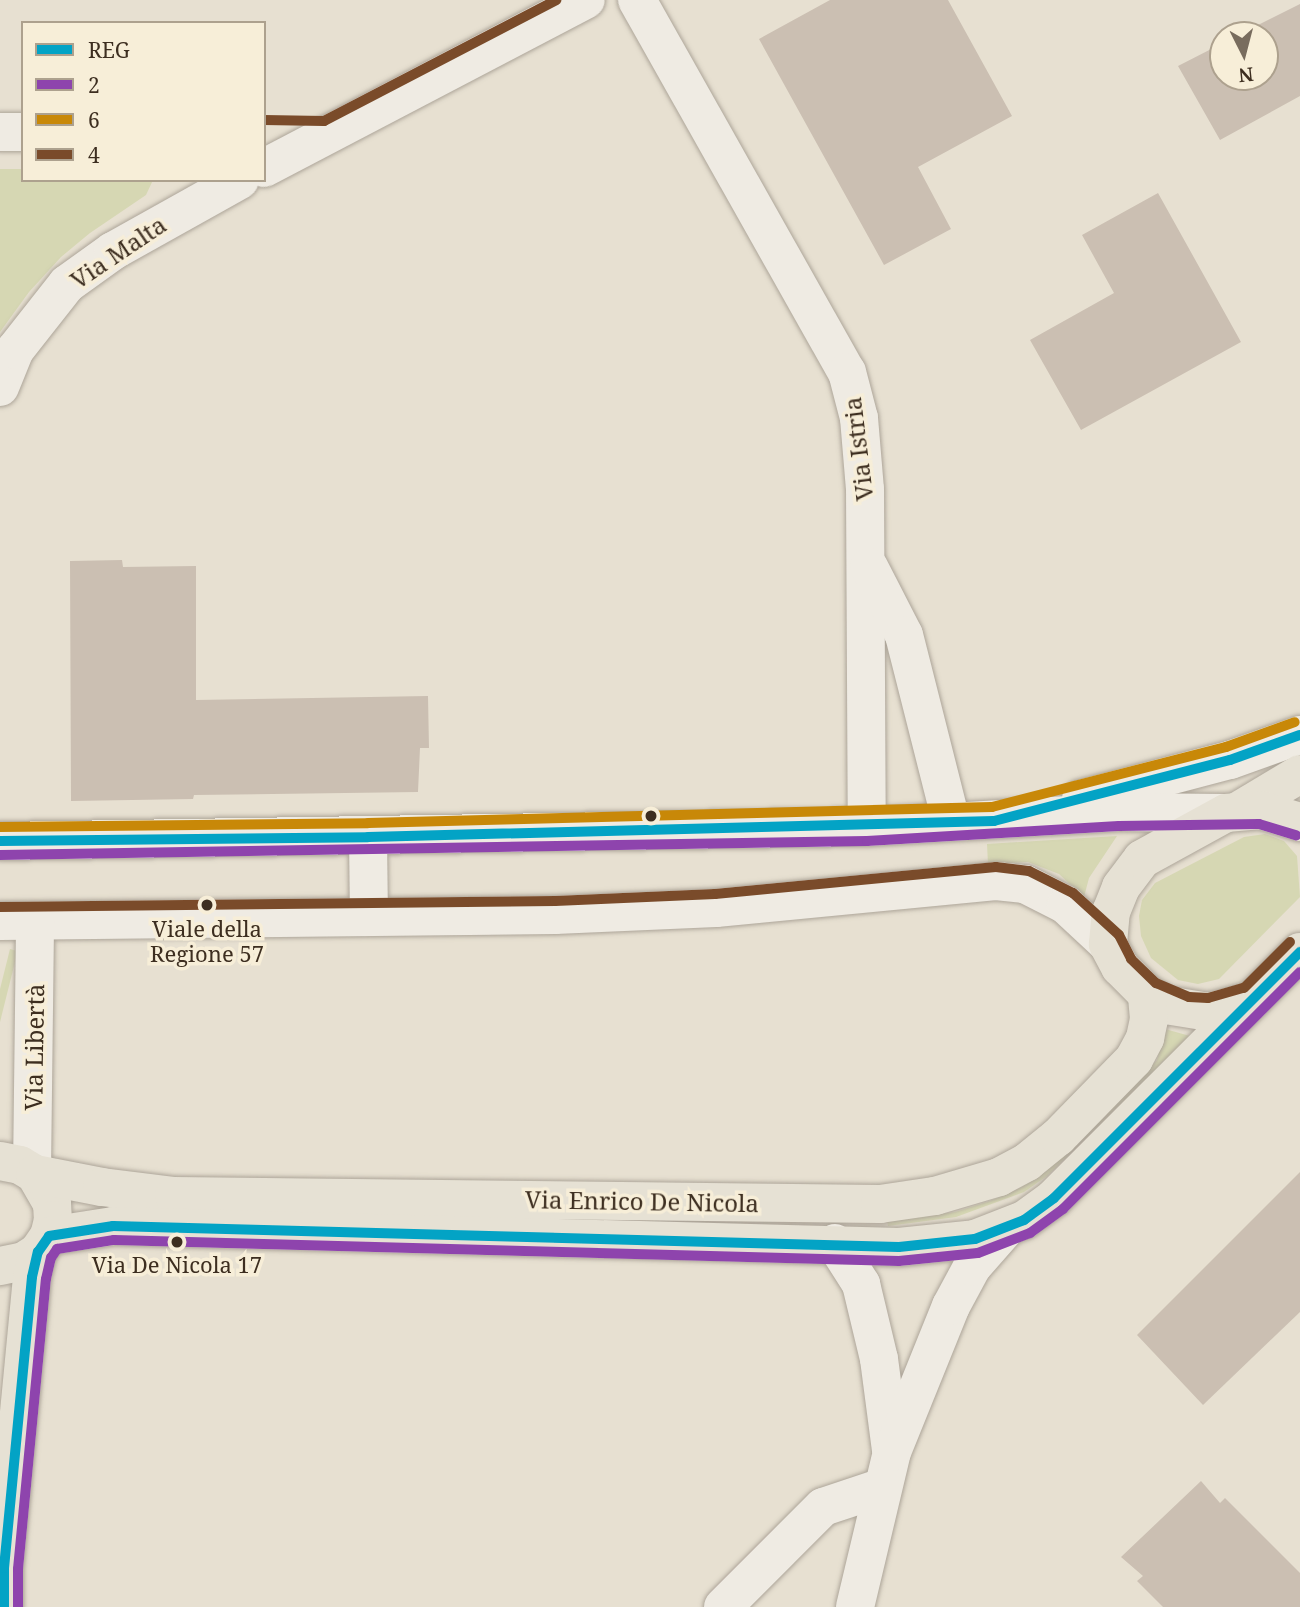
<!DOCTYPE html>
<html>
<head>
<meta charset="utf-8">
<style>
	body { margin:0 }
	#map { position:relative; width:1300px; height:1607px; overflow:hidden; background:#e7e0d1; font-family:"Noto Serif",serif }
	div>[style] { position:absolute }
	.green>* { inset:0; background:#d6d7b3; transform-origin:0 0 }
	.building>* { inset:0; background:#cbbfb2 }
	.roads { filter:drop-shadow(0 0 2px #ada599) drop-shadow(0 0 2px #ada599) }
	.minor>* { height:38px; margin:-19px; padding:0 19px; transform-origin:19px; border-radius:19px; background:#efebe3 }
	.major>* { height:38px; margin:-19px; padding:0 19px; transform-origin:19px; border-radius:19px; background:#e6e1d4 }
	.bus-1>* { height:10px; margin:-5px; padding:0 5px; transform-origin:5px; border-radius:5px; background:#03a3c5 }
	.bus-2>* { height:10px; margin:-5px; padding:0 5px; transform-origin:5px; border-radius:5px; background:#8e44ad }
	.bus-3>* { height:10px; margin:-5px; padding:0 5px; transform-origin:5px; border-radius:5px; background:#c88808 }
	.bus-4>* { height:10px; margin:-5px; padding:0 5px; transform-origin:5px; border-radius:5px; background:#7a4b2a }
	.dots>* { width:19px; height:19px; translate:-50% -50%; box-sizing:border-box; border:4px solid #f7eed8; border-radius:50% }
	span { translate:-50% -50%; white-space:nowrap; text-align:center; line-height:1.15; -webkit-text-stroke:7px #f7eed8; paint-order:stroke }
	.bus-label { font-size:22px; color:#3d2e20 }
	.street-label { font-size:24px; color:#3d2e20 }
	.legend { position:absolute; left:21px; top:21px; width:245px; height:161px; box-sizing:border-box; background:#f7eed8; border:2px solid #ada18e; margin:0; padding:9px 12px; list-style:none; font-size:21px; color:#3d2e20 }
	.legend li { display:flex; align-items:center; gap:14px; height:35px }
	.legend b { width:35px; border:2px solid #ada18e }
	.north { position:absolute; left:1209px; top:21px; width:70px; height:70px; box-sizing:border-box; background:#f7eed8; border:2px solid #ada18e; border-radius:50%; rotate:174deg; font-size:19px; font-weight:700; line-height:28px; text-align:center; color:#3d2e20 }
	.north::after { content:''; display:block; margin:auto; width:24px; height:32px; background:#786c5e; clip-path:polygon(50% 0,100% 100%,50% 72%,0 100%) }
</style>
</head>
<body>
<div id="map">
	<div class="green">
		<div style="clip-path:polygon(0 169px,23px 169px,23px 180px,153px 180px,146px 195px,90px 233px,61px 257px,29px 292px,0 332px)"></div>
		<div style="clip-path:polygon(1265px 834px,1284px 841px,1297px 856px,1300px 897px,1219px 979px,1198px 984px,1178px 980px,1151px 958px,1141px 936px,1139px 916px,1142px 900px,1155px 883px,1244px 837px)"></div>
		<div style="clip-path:polygon(1117px 836px,1089px 878px,1084px 897px,1059px 874px,1028px 862px,988px 864px,987px 844px)"></div>
		<div style="left:10px;top:949px;width:8px;height:166px;rotate:14deg"></div>
		<div style="clip-path:polygon(1165px 1029px,1190px 1036px,1047px 1176px,1024px 1192px,956px 1217px,888px 1226px,887px 1221px,955px 1212px,990px 1201px,1022px 1187px,1044px 1172px,1151px 1066px,1157px 1060px)"></div>
	</div>
	<div class="building">
		<div style="clip-path:polygon(830px 0,948px 0,1012px 116px,918px 167px,951px 229px,884px 265px,759px 39px)"></div>
		<div style="clip-path:polygon(1300px 4px,1300px 96px,1220px 140px,1178px 66px,1223px 43px,1223px 77px,1265px 77px,1265px 35px,1238px 35px)"></div>
		<div style="clip-path:polygon(1158px 193px,1241px 342px,1081px 430px,1030px 340px,1114px 293px,1082px 235px)"></div>
		<div style="clip-path:polygon(122px 560px,123px 567px,196px 566px,196px 700px,428px 696px,429px 748px,420px 748px,418px 792px,194px 795px,193px 799px,71px 801px,70px 561px)"></div>
		<div style="clip-path:polygon(1300px 1172px,1300px 1312px,1203px 1405px,1137px 1335px)"></div>
		<div style="clip-path:polygon(1201px 1481px,1220px 1503px,1225px 1498px,1300px 1573px,1300px 1607px,1163px 1607px,1137px 1581px,1143px 1576px,1121px 1557px)"></div>
	</div>
	<div class="roads">
		<div class="minor">
			<div style="left:637px;top:0;width:427px;rotate:60.6deg"></div>
			<div style="left:847px;top:372px;width:48px;rotate:75.4deg"></div>
			<div style="left:859px;top:418px;width:71px;rotate:85.2deg"></div>
			<div style="left:865px;top:489px;width:338px;rotate:89.7deg"></div>
			<div style="left:0;top:132px;width:23px"></div>
			<div style="left:264px;top:168px;width:363px;rotate:-27.6deg"></div>
			<div style="left:0;top:387px;width:40px;rotate:-68deg"></div>
			<div style="left:15px;top:350px;width:84px;rotate:-51.8deg"></div>
			<div style="left:67px;top:284px;width:57px;rotate:-35.7deg"></div>
			<div style="left:113px;top:251px;width:145px;rotate:-29.2deg"></div>
			<div style="left:869px;top:567px;width:76px;rotate:62.8deg"></div>
			<div style="left:904px;top:635px;width:192px;rotate:75.8deg"></div>
			<div style="left:1081px;top:799px;width:154px;rotate:-14.7deg"></div>
			<div style="left:1230px;top:760px;width:74px;rotate:-19.7deg"></div>
			<div style="left:368px;top:837px;width:80px;rotate:89.3deg"></div>
			<div style="left:0;top:841px;width:867px;rotate:-0.93deg"></div>
			<div style="left:867px;top:827px;width:252px;rotate:-3.4deg"></div>
			<div style="left:1119px;top:812px;width:107px;rotate:0.5deg"></div>
			<div style="left:0;top:921px;width:555px;rotate:-0.62deg"></div>
			<div style="left:555px;top:915px;width:161px;rotate:-2.5deg"></div>
			<div style="left:716px;top:908px;width:281px;rotate:-5.5deg"></div>
			<div style="left:996px;top:881px;width:29px;rotate:6deg"></div>
			<div style="left:1025px;top:884px;width:46px;rotate:27.1deg"></div>
			<div style="left:1066px;top:905px;width:57px;rotate:42.9deg"></div>
			<div style="left:32px;top:1172px;width:251px;rotate:-89.3deg"></div>
			<div style="left:835px;top:1243px;width:49px;rotate:57.6deg"></div>
			<div style="left:861px;top:1284px;width:77px;rotate:76.5deg"></div>
			<div style="left:879px;top:1359px;width:92px;rotate:82.5deg"></div>
			<div style="left:723px;top:1607px;width:141px;rotate:-45deg"></div>
			<div style="left:823px;top:1507px;width:63px;rotate:-18.4deg"></div>
			<div style="left:855px;top:1607px;width:159px;rotate:-76.6deg"></div>
			<div style="left:892px;top:1452px;width:157px;rotate:-68deg"></div>
			<div style="left:951px;top:1306px;width:44px;rotate:-61.7deg"></div>
			<div style="left:972px;top:1267px;width:53px;rotate:-48.8deg"></div>
		</div>
		<div class="major">
			<div style="left:1238px;top:811px;width:72px;rotate:-30.8deg"></div>
			<div style="left:1251px;top:1001px;width:43px;rotate:165.3deg"></div>
			<div style="left:1209px;top:1012px;width:44px;rotate:-170.8deg"></div>
			<div style="left:1166px;top:1005px;width:22px;rotate:-150deg"></div>
			<div style="left:1147px;top:994px;width:38px;rotate:-135deg"></div>
			<div style="left:1120px;top:967px;width:26px;rotate:-118deg"></div>
			<div style="left:1108px;top:944px;width:32px;rotate:-85deg"></div>
			<div style="left:1111px;top:912px;width:27px;rotate:-68deg"></div>
			<div style="left:1121px;top:887px;width:35px;rotate:-53deg"></div>
			<div style="left:1142px;top:859px;width:96px;rotate:-28.7deg"></div>
			<div style="left:1226px;top:813px;width:35px;rotate:-5deg"></div>
			<div style="left:1261px;top:810px;width:41px;rotate:17.1deg"></div>
			<div style="left:0;top:1161px;width:20px;rotate:11deg"></div>
			<div style="left:20px;top:1165px;width:17px;rotate:31deg"></div>
			<div style="left:35px;top:1174px;width:34px;rotate:60deg"></div>
			<div style="left:52px;top:1203px;width:17px;rotate:87deg"></div>
			<div style="left:53px;top:1220px;width:16px;rotate:104deg"></div>
			<div style="left:49px;top:1236px;width:19px;rotate:125deg"></div>
			<div style="left:38px;top:1252px;width:17px;rotate:147deg"></div>
			<div style="left:24px;top:1261px;width:25px;rotate:168deg"></div>
			<div style="left:35px;top:1174px;width:68px;rotate:11deg"></div>
			<div style="left:102px;top:1187px;width:73px;rotate:7.1deg"></div>
			<div style="left:174px;top:1196px;width:706px;rotate:0.65deg"></div>
			<div style="left:880px;top:1204px;width:56px;rotate:-8.3deg"></div>
			<div style="left:935px;top:1196px;width:67px;rotate:-16.5deg"></div>
			<div style="left:999px;top:1177px;width:32px;rotate:-28deg"></div>
			<div style="left:1027px;top:1162px;width:40px;rotate:-39deg"></div>
			<div style="left:1058px;top:1137px;width:109px;rotate:-45.7deg"></div>
			<div style="left:1134px;top:1059px;width:24px;rotate:-62deg"></div>
			<div style="left:1145px;top:1038px;width:19px;rotate:-78deg"></div>
			<div style="left:1149px;top:1019px;width:25px;rotate:-95deg"></div>
			<div style="left:49px;top:1236px;width:65px;rotate:-8.9deg"></div>
			<div style="left:113px;top:1226px;width:786px;rotate:1.53deg"></div>
			<div style="left:899px;top:1247px;width:76px;rotate:-6deg"></div>
			<div style="left:975px;top:1239px;width:53px;rotate:-21.2deg"></div>
			<div style="left:1024px;top:1220px;width:37px;rotate:-36deg"></div>
			<div style="left:1054px;top:1198px;width:348px;rotate:-45deg"></div>
			<div style="left:4px;top:1607px;width:39px;rotate:-90deg"></div>
			<div style="left:4px;top:1568px;width:292px;rotate:-84.5deg"></div>
			<div style="left:32px;top:1277px;width:26px;rotate:-77deg"></div>
		</div>
	</div>
	<div class="bus-1">
		<div style="left:0;top:841px;width:368px;rotate:-0.6deg"></div>
		<div style="left:368px;top:837px;width:626px;rotate:-1.46deg"></div>
		<div style="left:994px;top:821px;width:244px;rotate:-14.5deg"></div>
		<div style="left:1230px;top:760px;width:74px;rotate:-19.7deg"></div>
		<div style="left:4px;top:1607px;width:39px;rotate:-90deg"></div>
		<div style="left:4px;top:1568px;width:292px;rotate:-84.5deg"></div>
		<div style="left:32px;top:1277px;width:26px;rotate:-77deg"></div>
		<div style="left:38px;top:1252px;width:19px;rotate:-55deg"></div>
		<div style="left:49px;top:1236px;width:65px;rotate:-8.9deg"></div>
		<div style="left:113px;top:1226px;width:786px;rotate:1.53deg"></div>
		<div style="left:899px;top:1247px;width:76px;rotate:-6deg"></div>
		<div style="left:975px;top:1239px;width:53px;rotate:-21.2deg"></div>
		<div style="left:1024px;top:1220px;width:37px;rotate:-36deg"></div>
		<div style="left:1054px;top:1198px;width:348px;rotate:-45deg"></div>
	</div>
	<div class="bus-2">
		<div style="left:0;top:855px;width:867px;rotate:-0.93deg"></div>
		<div style="left:867px;top:841px;width:252px;rotate:-3.4deg"></div>
		<div style="left:1119px;top:826px;width:140px;rotate:-0.8deg"></div>
		<div style="left:1259px;top:824px;width:39px;rotate:17deg"></div>
		<div style="left:18px;top:1607px;width:38px;rotate:-90deg"></div>
		<div style="left:18px;top:1569px;width:291px;rotate:-84.5deg"></div>
		<div style="left:46px;top:1279px;width:22px;rotate:-77deg"></div>
		<div style="left:51px;top:1258px;width:11px;rotate:-56deg"></div>
		<div style="left:57px;top:1249px;width:58px;rotate:-9deg"></div>
		<div style="left:114px;top:1240px;width:785px;rotate:1.53deg"></div>
		<div style="left:899px;top:1261px;width:79px;rotate:-5.8deg"></div>
		<div style="left:978px;top:1253px;width:56px;rotate:-21deg"></div>
		<div style="left:1030px;top:1233px;width:41px;rotate:-36deg"></div>
		<div style="left:1063px;top:1209px;width:335px;rotate:-45deg"></div>
	</div>
	<div class="bus-3">
		<div style="left:0;top:827px;width:368px;rotate:-0.6deg"></div>
		<div style="left:368px;top:823px;width:624px;rotate:-1.47deg"></div>
		<div style="left:992px;top:807px;width:242px;rotate:-14.4deg"></div>
		<div style="left:1226px;top:747px;width:73px;rotate:-19.9deg"></div>
	</div>
	<div class="bus-4">
		<div style="left:264px;top:120px;width:60px;rotate:1deg"></div>
		<div style="left:324px;top:121px;width:262px;rotate:-27.5deg"></div>
		<div style="left:0;top:907px;width:555px;rotate:-0.62deg"></div>
		<div style="left:555px;top:901px;width:160px;rotate:-2.5deg"></div>
		<div style="left:715px;top:894px;width:282px;rotate:-5.5deg"></div>
		<div style="left:996px;top:867px;width:33px;rotate:7deg"></div>
		<div style="left:1029px;top:871px;width:49px;rotate:26.6deg"></div>
		<div style="left:1073px;top:893px;width:62px;rotate:42.4deg"></div>
		<div style="left:1119px;top:935px;width:27px;rotate:63deg"></div>
		<div style="left:1131px;top:959px;width:35px;rotate:44deg"></div>
		<div style="left:1156px;top:983px;width:36px;rotate:23deg"></div>
		<div style="left:1189px;top:997px;width:19px;rotate:3deg"></div>
		<div style="left:1208px;top:998px;width:37px;rotate:-16deg"></div>
		<div style="left:1244px;top:988px;width:65px;rotate:-45deg"></div>
	</div>
	<div class="dots">
		<div style="left:651px;top:816px;background:#3d2e20"></div>
		<div style="left:207px;top:905px;background:#3d2e20"></div>
		<div style="left:177px;top:1242px;background:#3d2e20"></div>
	</div>
	<div class="bus-label">
		<span style="left:207px;top:941px">Viale della<br>Regione 57</span>
		<span style="left:177px;top:1265px">Via De Nicola 17</span>
	</div>
	<div class="street-label">
		<span style="left:118px;top:252px;rotate:-34deg">Via Malta</span>
		<span style="left:858px;top:449px;rotate:-97deg">Via Istria</span>
		<span style="left:34px;top:1047px;rotate:-89deg">Via Libertà</span>
		<span style="left:642px;top:1201px;rotate:1deg">Via Enrico De Nicola</span>
	</div>
	<ul class="legend">
	<li><b style="height:9px;background:#03a3c5"></b>REG</li>
	<li><b style="height:9px;background:#8e44ad"></b>2</li>
	<li><b style="height:9px;background:#c88808"></b>6</li>
	<li><b style="height:9px;background:#7a4b2a"></b>4</li>
	</ul>
	<div class="north">N</div>
</div>
</body>
</html>
